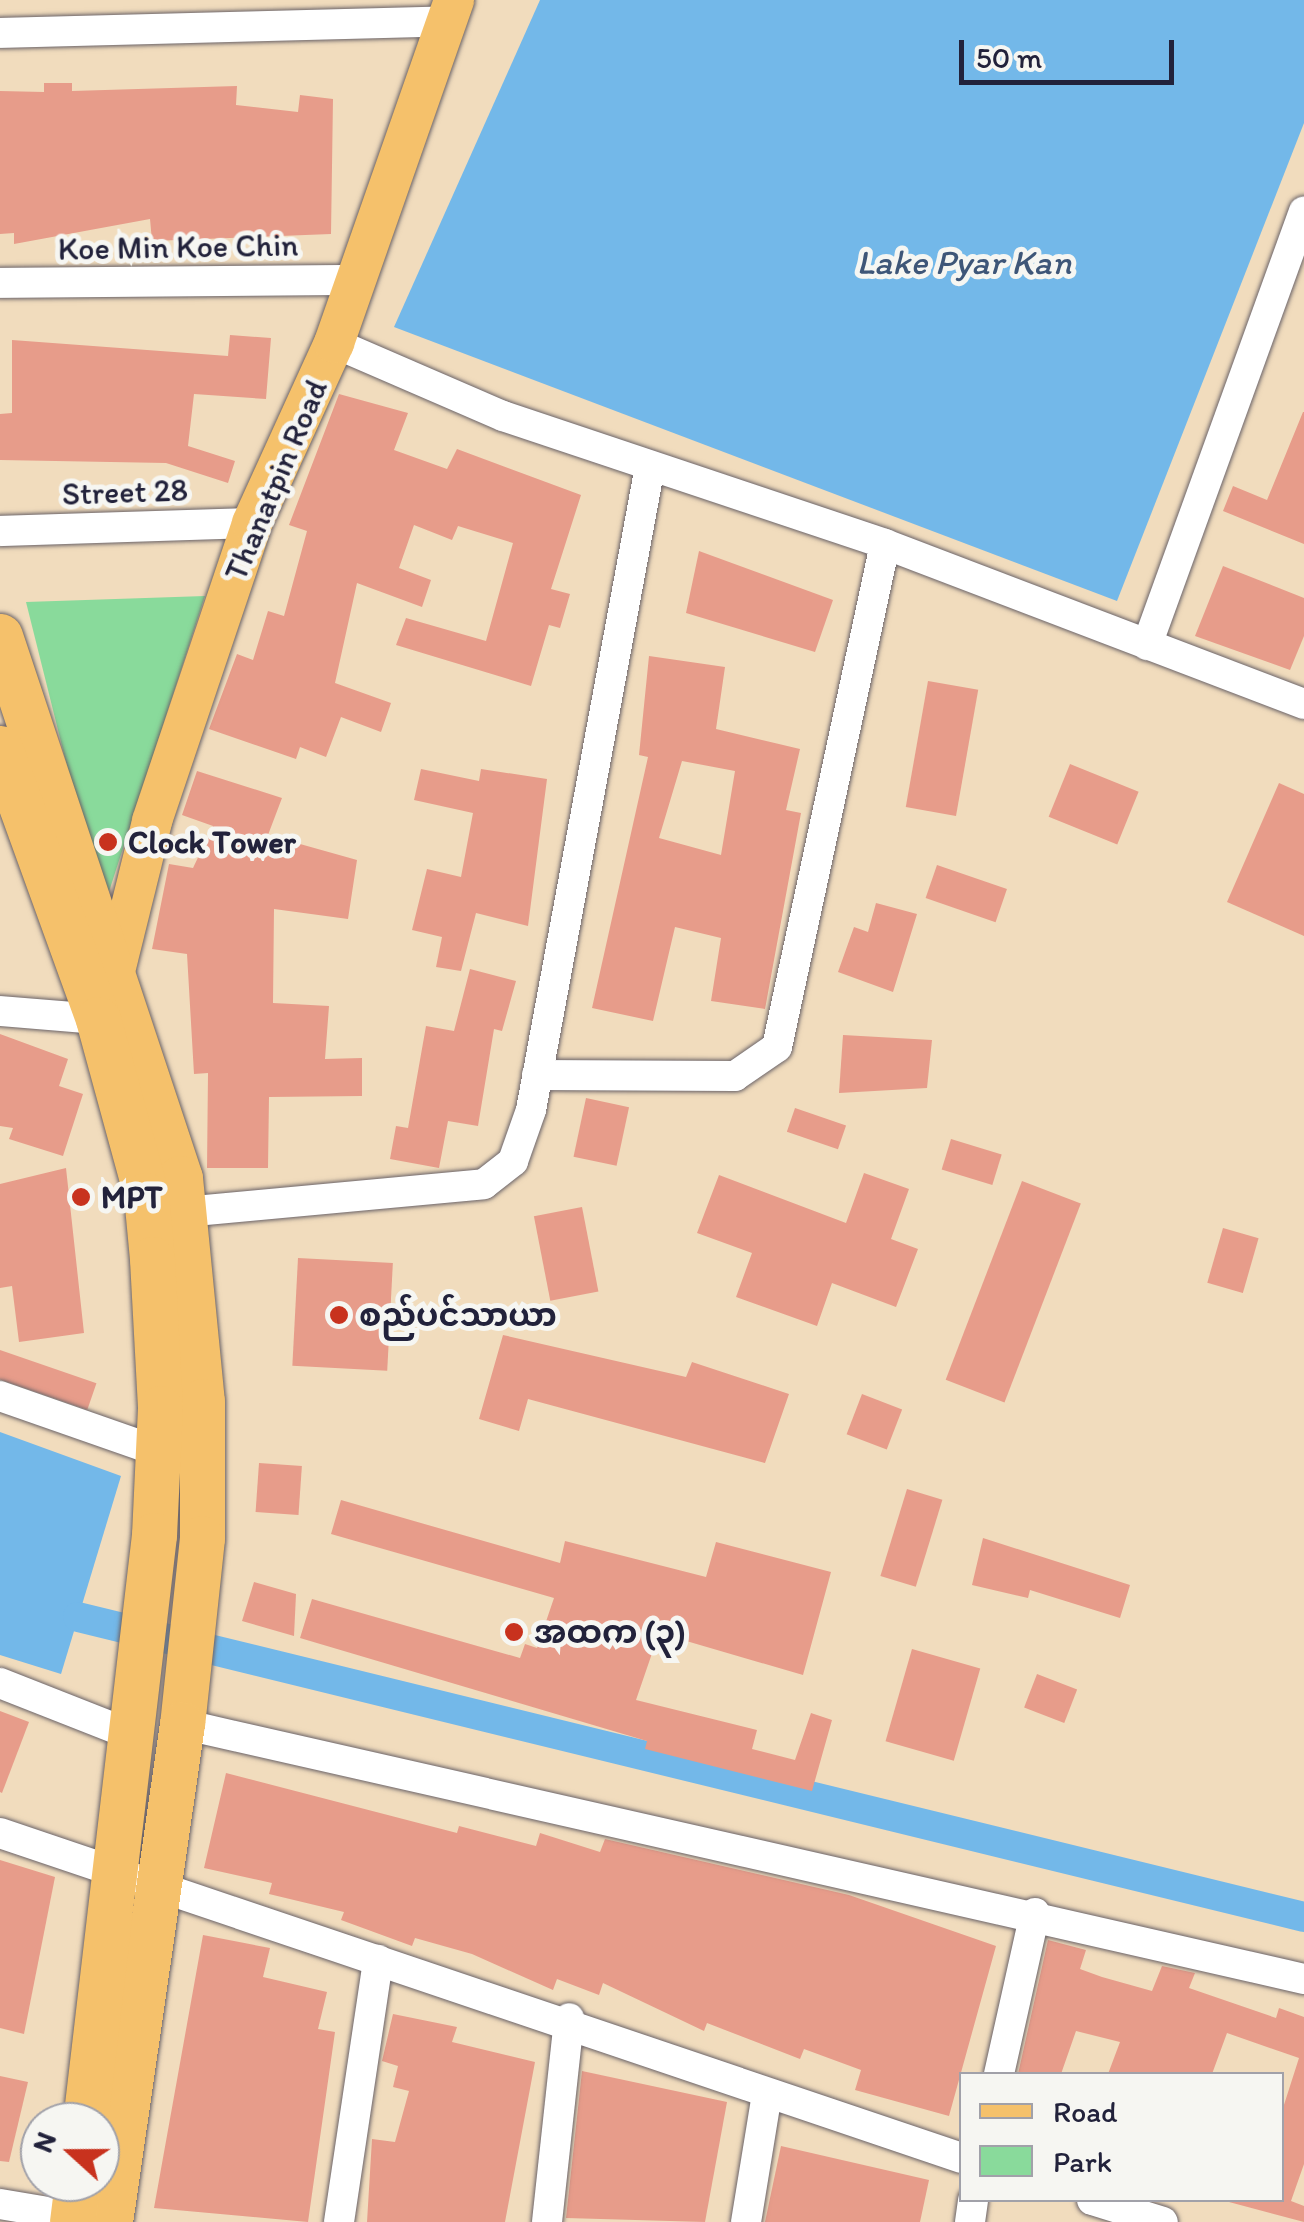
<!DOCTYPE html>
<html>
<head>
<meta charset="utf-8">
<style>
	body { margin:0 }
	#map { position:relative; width:1304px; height:2222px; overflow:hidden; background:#f1dcbd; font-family:Itim,"Noto Sans Myanmar",sans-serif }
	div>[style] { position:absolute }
	.green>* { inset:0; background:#89da9b }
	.water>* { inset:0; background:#73b8e9 }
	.canal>* { height:30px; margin:-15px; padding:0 15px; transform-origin:15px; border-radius:15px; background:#73b8e9 }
	.building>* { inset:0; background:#e79c8a; transform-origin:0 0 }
	.roads { filter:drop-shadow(0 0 2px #6a6368) drop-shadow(0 0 2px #6a6368) }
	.minor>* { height:30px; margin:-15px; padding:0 15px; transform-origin:15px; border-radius:15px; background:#fff }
	.major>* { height:40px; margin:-20px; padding:0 20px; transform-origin:20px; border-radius:20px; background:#f5c16b }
	.highway>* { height:45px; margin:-22.5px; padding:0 22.5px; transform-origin:22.5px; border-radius:22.5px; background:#f5c16b }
	.dots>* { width:28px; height:28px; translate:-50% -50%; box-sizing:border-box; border:5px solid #f6f6f2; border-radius:50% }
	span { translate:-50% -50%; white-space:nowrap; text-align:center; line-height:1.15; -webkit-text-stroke:10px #f6f6f2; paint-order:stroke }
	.street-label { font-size:32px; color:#22223b }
	.poi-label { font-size:32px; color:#22223b; font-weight:700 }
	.left { translate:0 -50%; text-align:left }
	.water-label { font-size:35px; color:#3e5678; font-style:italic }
	.legend { position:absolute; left:959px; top:2072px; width:325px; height:130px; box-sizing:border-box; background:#f6f6f2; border:2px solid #a1a1a9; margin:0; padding:12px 18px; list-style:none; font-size:30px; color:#22223b }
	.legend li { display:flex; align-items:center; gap:20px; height:50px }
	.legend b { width:50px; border:2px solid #a1a1a9 }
	.north { position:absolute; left:20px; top:2102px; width:100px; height:100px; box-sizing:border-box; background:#f6f6f2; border:2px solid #a1a1a9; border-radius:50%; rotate:291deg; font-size:28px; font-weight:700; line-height:40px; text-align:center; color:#22223b }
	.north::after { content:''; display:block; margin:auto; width:35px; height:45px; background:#c8321e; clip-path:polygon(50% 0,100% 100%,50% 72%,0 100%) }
	.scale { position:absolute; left:959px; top:40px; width:215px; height:45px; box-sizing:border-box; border:5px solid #22223b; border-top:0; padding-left:12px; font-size:30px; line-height:35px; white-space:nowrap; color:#22223b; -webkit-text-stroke:8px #f6f6f2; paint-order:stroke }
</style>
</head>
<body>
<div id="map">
	<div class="green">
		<div style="clip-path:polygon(205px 596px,103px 910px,26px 602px)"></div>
	</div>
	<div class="water">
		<div style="clip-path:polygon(540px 0,1304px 0,1304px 123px,1117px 601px,394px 327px)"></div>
		<div style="clip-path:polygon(0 1432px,121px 1476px,61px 1674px,0 1655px)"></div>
	</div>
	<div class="canal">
		<div style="left:78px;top:1617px;width:1262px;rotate:13.75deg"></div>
	</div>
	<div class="building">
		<div style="clip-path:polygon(44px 83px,72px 83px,72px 91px,237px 86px,236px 105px,298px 112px,300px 95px,333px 99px,331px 234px,152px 241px,150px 219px,14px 244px,14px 233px,0 234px,0 91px,44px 92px)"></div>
		<div style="clip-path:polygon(230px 335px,271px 338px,266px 399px,194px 394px,188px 446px,235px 461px,228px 483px,166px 463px,0 460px,0 414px,12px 413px,12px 340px,228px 356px)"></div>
		<div style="clip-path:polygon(339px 394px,408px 413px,394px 450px,447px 469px,457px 449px,581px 495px,551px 589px,570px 594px,560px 628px,549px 625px,531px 686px,396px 645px,406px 618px,486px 641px,513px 543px,458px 526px,452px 540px,414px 525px,399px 568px,431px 580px,422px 607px,357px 583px,335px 683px,391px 703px,381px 732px,341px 717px,326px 757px,300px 747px,296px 759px,209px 729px,237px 654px,253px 660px,268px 611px,284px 616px,307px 531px,289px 525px)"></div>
		<div style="clip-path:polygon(1303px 412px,1304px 412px,1304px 544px,1223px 511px,1233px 486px,1267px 500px)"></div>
		<div style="clip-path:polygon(699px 551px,833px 600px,815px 652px,686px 613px)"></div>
		<div style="clip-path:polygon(1223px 566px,1304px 598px,1304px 636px,1290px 670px,1195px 636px)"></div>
		<div style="clip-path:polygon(evenodd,649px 656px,725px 667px,716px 729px,800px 749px,786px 810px,801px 813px,765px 1009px,711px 1001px,721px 938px,675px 927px,653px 1021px,592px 1008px,648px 757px,639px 755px,649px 656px,682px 761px,735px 771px,721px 855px,659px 838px,682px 761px)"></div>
		<div style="left:928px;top:681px;width:51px;height:128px;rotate:10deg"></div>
		<div style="left:1070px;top:764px;width:74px;height:57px;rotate:22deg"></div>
		<div style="clip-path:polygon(421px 769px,479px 781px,481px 769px,547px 779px,528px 926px,476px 913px,461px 971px,436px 967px,442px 937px,412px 930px,427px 869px,461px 877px,473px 813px,414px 800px)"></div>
		<div style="clip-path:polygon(197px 771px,282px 798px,268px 835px,357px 860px,348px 919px,274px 909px,273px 1003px,329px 1006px,325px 1059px,362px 1058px,362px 1096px,269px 1097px,268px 1168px,207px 1168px,208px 1073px,194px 1074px,187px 954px,152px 949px,169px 864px,193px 868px,213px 826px,182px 815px)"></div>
		<div style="clip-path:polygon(1279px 783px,1304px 794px,1304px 936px,1227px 902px)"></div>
		<div style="left:937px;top:865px;width:74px;height:35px;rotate:19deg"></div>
		<div style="clip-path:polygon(876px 903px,917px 914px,893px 992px,838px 972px,854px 927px,868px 932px)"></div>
		<div style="clip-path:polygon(470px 969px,516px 981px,502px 1031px,494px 1029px,478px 1126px,448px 1121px,439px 1168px,390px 1159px,396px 1126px,408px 1128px,426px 1026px,454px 1031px)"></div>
		<div style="clip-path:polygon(0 1034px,68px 1059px,59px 1086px,83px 1094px,63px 1156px,9px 1139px,13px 1128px,0 1126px)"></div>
		<div style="clip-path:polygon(843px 1035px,932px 1040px,927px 1088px,839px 1093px)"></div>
		<div style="left:586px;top:1098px;width:44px;height:60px;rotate:12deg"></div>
		<div style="left:795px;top:1108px;width:54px;height:25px;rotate:19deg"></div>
		<div style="left:951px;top:1139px;width:53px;height:32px;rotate:17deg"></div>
		<div style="clip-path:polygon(66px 1168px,84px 1333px,19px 1342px,12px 1286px,0 1288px,0 1184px)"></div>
		<div style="clip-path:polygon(864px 1173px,909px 1189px,891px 1239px,918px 1249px,896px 1307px,832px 1283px,817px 1326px,736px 1297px,752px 1253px,697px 1233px,719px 1175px,846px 1223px)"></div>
		<div style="left:1022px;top:1181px;width:63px;height:213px;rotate:21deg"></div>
		<div style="left:582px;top:1207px;width:86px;height:49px;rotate:79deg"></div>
		<div style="left:1223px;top:1228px;width:37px;height:57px;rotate:16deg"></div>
		<div style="left:298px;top:1258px;width:95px;height:108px;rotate:3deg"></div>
		<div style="clip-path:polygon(503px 1335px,686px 1377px,692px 1362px,789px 1394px,765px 1463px,528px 1399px,519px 1431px,479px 1419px)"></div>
		<div style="left:0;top:1350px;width:102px;height:28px;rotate:19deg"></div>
		<div style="left:862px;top:1394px;width:43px;height:43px;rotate:21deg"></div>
		<div style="left:259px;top:1463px;width:43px;height:49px;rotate:4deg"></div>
		<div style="left:907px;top:1489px;width:37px;height:91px;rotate:17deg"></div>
		<div style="clip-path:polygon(341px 1500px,560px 1563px,565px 1541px,706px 1577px,716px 1542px,831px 1572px,803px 1675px,659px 1633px,636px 1700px,757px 1730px,752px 1749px,795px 1760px,811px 1713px,832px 1720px,812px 1791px,645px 1749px,647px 1741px,300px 1638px,312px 1599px,520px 1658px,525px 1644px,537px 1648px,554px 1598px,331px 1534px)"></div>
		<div style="clip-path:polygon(983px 1538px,1130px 1585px,1120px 1618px,1030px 1590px,1028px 1598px,972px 1585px)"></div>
		<div style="clip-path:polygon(254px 1582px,296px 1594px,294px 1636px,242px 1621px)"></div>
		<div style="left:912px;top:1649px;width:71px;height:96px;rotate:16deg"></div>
		<div style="left:1037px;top:1674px;width:43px;height:36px;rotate:21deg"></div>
		<div style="clip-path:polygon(0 1711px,29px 1722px,2px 1793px,0 1792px)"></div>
		<div style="clip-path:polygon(226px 1773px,457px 1833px,459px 1826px,536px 1846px,540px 1833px,600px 1852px,605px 1839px,849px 1895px,996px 1946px,949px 2116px,855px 2090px,861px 2070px,804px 2049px,800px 2059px,707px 2023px,704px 2031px,603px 1983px,599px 1995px,557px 1979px,553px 1990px,472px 1954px,415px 1938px,412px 1946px,341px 1920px,344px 1912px,269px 1894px,272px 1883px,204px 1868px)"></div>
		<div style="clip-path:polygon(0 1860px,55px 1877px,24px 2034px,0 2028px)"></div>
		<div style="clip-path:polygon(203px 1935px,270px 1948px,263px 1977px,327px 1992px,318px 2029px,335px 2032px,308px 2222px,154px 2208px)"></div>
		<div style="clip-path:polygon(1048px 1940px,1086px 1950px,1080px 1969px,1102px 1977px,1152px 1991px,1162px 1966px,1195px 1973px,1189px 1988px,1276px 2018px,1279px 2008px,1304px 2017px,1304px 2164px,1291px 2201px,1304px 2206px,1304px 2222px,1229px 2202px,1282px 2200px,1282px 2111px,1299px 2058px,1227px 2033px,1212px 2074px,1108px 2074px,1120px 2042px,1076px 2031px,1061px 2074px,1018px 2074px)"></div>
		<div style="clip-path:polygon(393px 2014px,457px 2027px,452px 2042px,535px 2062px,505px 2222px,367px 2222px,372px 2139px,395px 2142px,409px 2091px,393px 2087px,398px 2066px,382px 2061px)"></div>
		<div style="clip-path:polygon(582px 2071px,727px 2102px,705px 2222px,566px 2218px)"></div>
		<div style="clip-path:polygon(0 2076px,28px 2082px,9px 2162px,0 2161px)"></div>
		<div style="clip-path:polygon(781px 2146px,929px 2180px,920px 2222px,765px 2222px)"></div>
	</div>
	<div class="roads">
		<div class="minor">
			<div style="left:0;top:33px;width:446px;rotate:-1.5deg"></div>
			<div style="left:0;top:283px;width:356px;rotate:-0.5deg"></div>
			<div style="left:334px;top:343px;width:184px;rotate:23.4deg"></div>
			<div style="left:503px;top:416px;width:403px;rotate:18.5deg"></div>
			<div style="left:885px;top:544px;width:449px;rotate:20.9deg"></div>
			<div style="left:0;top:531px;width:252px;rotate:-1.8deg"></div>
			<div style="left:1147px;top:645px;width:461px;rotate:-70.1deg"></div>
			<div style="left:0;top:1011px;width:98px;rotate:4.7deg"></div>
			<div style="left:537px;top:1075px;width:198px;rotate:0.3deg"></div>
			<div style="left:735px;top:1076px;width:51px;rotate:-34.6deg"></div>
			<div style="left:777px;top:1047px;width:514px;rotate:-77.88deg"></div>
			<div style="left:184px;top:1212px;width:301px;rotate:-5.3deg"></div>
			<div style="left:484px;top:1184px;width:37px;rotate:-38deg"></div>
			<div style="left:513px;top:1161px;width:54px;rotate:-70.6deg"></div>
			<div style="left:531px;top:1110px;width:655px;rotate:-79.53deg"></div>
			<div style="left:0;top:1396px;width:170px;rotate:19.3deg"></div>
			<div style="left:0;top:1683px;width:142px;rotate:21.5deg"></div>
			<div style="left:182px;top:1724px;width:1151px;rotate:12.8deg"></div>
			<div style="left:0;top:1833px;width:1015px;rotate:18.67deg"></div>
			<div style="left:999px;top:2074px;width:165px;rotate:-77.4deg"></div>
			<div style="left:1092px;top:2200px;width:74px;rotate:17.2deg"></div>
			<div style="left:0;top:2204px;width:91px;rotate:9.5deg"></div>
			<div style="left:339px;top:2222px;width:265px;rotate:-81.5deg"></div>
			<div style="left:547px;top:2222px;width:205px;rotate:-83.8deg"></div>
			<div style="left:746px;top:2222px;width:130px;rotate:-80.7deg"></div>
			<div style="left:970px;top:2222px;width:22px;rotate:-82deg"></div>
		</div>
		<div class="major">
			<div style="left:116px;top:967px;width:150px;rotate:-76.1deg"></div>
			<div style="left:152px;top:821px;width:314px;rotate:-71.4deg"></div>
			<div style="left:252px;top:523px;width:198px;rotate:-65.5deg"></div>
			<div style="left:334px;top:343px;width:363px;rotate:-70.7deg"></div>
		</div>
		<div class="highway">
			<div style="left:0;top:636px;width:571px;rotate:71.63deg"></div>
			<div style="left:180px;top:1178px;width:224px;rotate:84.4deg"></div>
			<div style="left:202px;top:1401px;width:137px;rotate:90deg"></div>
			<div style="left:202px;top:1538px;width:187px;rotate:96.1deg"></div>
			<div style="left:182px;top:1724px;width:503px;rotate:98.23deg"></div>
			<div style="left:0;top:748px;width:288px;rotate:70.1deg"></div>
			<div style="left:98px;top:1019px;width:182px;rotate:74.7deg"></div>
			<div style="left:146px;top:1195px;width:64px;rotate:84.6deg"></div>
			<div style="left:152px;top:1259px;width:149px;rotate:86.9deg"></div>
			<div style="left:160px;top:1408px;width:127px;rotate:92.7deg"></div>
			<div style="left:154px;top:1535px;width:591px;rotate:96.7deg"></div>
			<div style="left:72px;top:2222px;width:40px;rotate:-82.9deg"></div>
		</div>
	</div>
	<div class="dots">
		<div style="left:108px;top:842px;background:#c8321e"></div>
		<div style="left:81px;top:1197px;background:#c8321e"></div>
		<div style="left:339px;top:1315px;background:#c8321e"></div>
		<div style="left:514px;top:1632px;background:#c8321e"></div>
	</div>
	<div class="street-label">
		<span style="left:178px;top:247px;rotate:-1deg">Koe Min Koe Chin</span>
		<span style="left:276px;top:480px;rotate:-67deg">Thanatpin Road</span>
		<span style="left:125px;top:492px;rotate:-2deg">Street 28</span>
	</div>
	<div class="poi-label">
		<span class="left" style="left:128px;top:842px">Clock Tower</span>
		<span class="left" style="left:101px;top:1197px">MPT</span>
		<span class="left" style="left:359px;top:1315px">စည်ပင်သာယာ</span>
		<span class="left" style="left:534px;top:1632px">အထက (၃)</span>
	</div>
	<div class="water-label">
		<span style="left:964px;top:262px">Lake Pyar Kan</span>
	</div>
	<ul class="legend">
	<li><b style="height:12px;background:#f5c16b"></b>Road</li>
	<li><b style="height:28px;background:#89da9b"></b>Park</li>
	</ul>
	<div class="north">N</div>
	<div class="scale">50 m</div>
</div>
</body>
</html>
